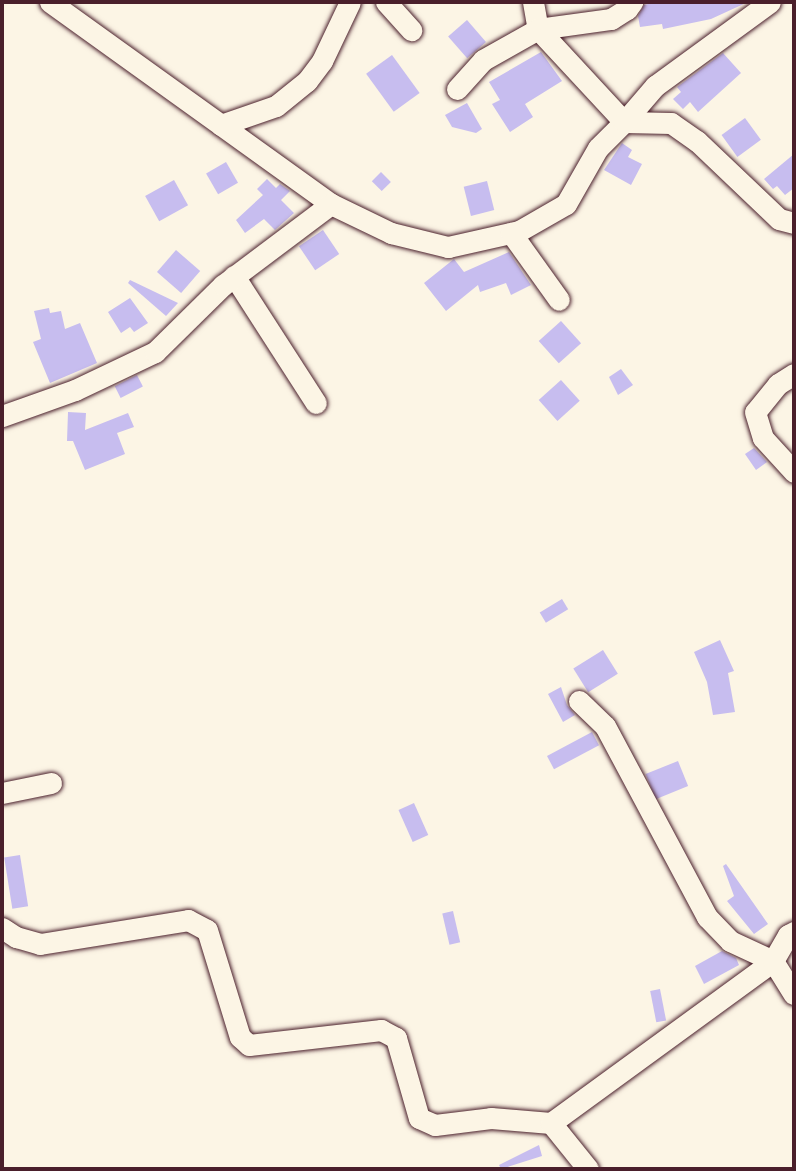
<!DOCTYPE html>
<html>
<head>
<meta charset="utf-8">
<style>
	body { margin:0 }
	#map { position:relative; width:796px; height:1171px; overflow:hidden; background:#fcf5e5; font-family:Caveat,sans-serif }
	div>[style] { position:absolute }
	.building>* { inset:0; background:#c7bdef; transform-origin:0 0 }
	.roads { filter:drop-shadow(0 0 2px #4a1f2b) drop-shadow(0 0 2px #4a1f2b) }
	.minor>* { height:21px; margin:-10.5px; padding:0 10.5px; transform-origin:10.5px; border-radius:10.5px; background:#fcf5e5 }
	span { translate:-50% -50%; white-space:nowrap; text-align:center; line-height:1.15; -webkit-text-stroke:5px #fcf5e5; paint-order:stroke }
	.frame { position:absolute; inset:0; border:4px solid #4a1f2b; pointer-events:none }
</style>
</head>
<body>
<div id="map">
	<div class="building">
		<div style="clip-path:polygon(657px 2px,748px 2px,711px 19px,663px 29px,662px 24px,640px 27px,638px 16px,644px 5px)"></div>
		<div style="left:467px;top:20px;width:29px;height:25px;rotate:49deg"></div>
		<div style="clip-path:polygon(541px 52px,562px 81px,525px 104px,533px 117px,510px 132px,492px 104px,500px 100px,489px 82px)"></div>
		<div style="clip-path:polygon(723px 53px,741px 73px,698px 112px,690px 102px,683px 109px,673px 99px,681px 92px,677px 87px)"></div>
		<div style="left:392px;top:55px;width:47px;height:32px;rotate:54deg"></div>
		<div style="clip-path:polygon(467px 103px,482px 129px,476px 133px,452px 127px,445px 115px)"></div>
		<div style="left:745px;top:118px;width:27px;height:29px;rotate:54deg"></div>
		<div style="clip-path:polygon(622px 143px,632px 150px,628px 157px,642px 164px,631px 185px,604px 170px)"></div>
		<div style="clip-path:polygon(794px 154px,794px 188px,785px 195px,777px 186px,773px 189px,764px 179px)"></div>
		<div style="left:226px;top:162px;width:24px;height:23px;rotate:60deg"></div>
		<div style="left:381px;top:172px;width:14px;height:13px;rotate:45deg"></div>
		<div style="clip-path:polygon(267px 179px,276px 188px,280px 184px,290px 191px,281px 200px,294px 213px,275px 230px,264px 219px,245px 233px,236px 220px,263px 195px,257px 189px)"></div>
		<div style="left:174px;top:180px;width:29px;height:33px;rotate:61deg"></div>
		<div style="left:487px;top:181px;width:30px;height:24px;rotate:76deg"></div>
		<div style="left:323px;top:230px;width:29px;height:29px;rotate:56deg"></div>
		<div style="left:176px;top:250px;width:32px;height:29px;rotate:41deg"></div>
		<div style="clip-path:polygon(509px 252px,531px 285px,511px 295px,506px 283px,480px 292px,478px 285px,446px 311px,424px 283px,454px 259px,464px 272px)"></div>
		<div style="clip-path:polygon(130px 280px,178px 303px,166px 316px,128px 283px)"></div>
		<div style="clip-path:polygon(130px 298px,148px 323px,134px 332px,130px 327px,121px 333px,108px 312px)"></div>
		<div style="clip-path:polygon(49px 308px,50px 313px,61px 311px,65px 329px,80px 323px,97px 363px,50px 383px,33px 342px,41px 339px,34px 311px)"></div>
		<div style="left:561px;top:321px;width:30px;height:30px;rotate:48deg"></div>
		<div style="clip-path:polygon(621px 369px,633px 385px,618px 395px,609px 377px)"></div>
		<div style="left:137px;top:375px;width:13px;height:25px;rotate:63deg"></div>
		<div style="left:561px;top:380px;width:28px;height:30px;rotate:48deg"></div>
		<div style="clip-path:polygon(68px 412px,86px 413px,85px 430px,128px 413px,134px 427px,117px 433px,125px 454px,85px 470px,73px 441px,67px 441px)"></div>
		<div style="clip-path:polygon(754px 448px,767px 462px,756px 470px,745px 454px)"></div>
		<div style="left:562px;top:599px;width:12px;height:26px;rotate:59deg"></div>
		<div style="clip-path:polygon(720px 640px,734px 671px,728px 673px,735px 712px,713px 715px,707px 682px,694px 652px)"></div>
		<div style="left:603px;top:650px;width:28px;height:35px;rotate:58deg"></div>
		<div style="clip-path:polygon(561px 687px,567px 705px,575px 715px,563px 722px,548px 694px)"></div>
		<div style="left:592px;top:732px;width:15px;height:51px;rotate:62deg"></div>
		<div style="left:678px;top:761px;width:27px;height:35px;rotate:68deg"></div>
		<div style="left:414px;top:803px;width:35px;height:17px;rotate:66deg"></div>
		<div style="left:20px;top:855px;width:52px;height:16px;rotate:81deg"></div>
		<div style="clip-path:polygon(726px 864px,768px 924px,754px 934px,727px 901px,734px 896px,723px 866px)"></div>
		<div style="left:453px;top:911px;width:32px;height:11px;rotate:77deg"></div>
		<div style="clip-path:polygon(722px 951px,736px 958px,739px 965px,704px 984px,695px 966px)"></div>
		<div style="left:660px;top:989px;width:32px;height:10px;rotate:79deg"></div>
		<div style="clip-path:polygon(539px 1145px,542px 1156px,501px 1169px,499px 1165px)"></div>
	</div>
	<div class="roads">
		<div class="minor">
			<div style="left:50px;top:2px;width:346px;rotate:35.7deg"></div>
			<div style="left:331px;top:204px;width:67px;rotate:25.8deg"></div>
			<div style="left:391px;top:233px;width:59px;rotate:13.8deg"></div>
			<div style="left:448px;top:247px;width:73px;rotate:-12.7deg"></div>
			<div style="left:519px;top:231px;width:54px;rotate:-29.9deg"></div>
			<div style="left:566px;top:204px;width:64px;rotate:-60.3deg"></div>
			<div style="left:598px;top:148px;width:37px;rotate:-45deg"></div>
			<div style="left:624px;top:122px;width:47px;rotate:1.2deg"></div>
			<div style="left:671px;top:123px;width:32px;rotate:35deg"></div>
			<div style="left:697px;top:141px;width:113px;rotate:43.6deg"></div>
			<div style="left:779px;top:219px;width:16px;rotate:15deg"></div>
			<div style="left:386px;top:2px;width:38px;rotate:48deg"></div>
			<div style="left:533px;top:2px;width:27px;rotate:80deg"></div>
			<div style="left:538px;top:29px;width:127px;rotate:47.2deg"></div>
			<div style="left:624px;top:122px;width:48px;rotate:-49.3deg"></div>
			<div style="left:655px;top:86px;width:142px;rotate:-36.1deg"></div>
			<div style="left:457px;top:89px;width:39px;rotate:-48deg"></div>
			<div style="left:483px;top:60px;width:63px;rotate:-29.4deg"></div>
			<div style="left:538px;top:29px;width:74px;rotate:-7.8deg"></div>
			<div style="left:611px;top:19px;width:19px;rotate:-32deg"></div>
			<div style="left:627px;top:9px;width:9px;rotate:-54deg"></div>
			<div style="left:221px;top:125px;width:58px;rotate:-19.1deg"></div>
			<div style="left:276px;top:106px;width:40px;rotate:-39deg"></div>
			<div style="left:307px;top:81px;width:25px;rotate:-53deg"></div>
			<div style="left:322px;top:61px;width:65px;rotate:-64.6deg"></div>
			<div style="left:511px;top:233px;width:82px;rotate:54.4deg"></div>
			<div style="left:234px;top:276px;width:151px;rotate:57.2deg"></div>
			<div style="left:794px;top:374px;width:19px;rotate:148deg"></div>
			<div style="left:778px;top:384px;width:36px;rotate:129deg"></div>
			<div style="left:755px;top:412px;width:27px;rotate:73deg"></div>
			<div style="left:763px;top:438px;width:46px;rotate:47.6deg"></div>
			<div style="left:2px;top:416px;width:77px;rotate:-19.6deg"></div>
			<div style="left:75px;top:390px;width:89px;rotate:-25.4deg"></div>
			<div style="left:155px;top:352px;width:95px;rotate:-44.6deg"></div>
			<div style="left:223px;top:285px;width:135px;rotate:-36.9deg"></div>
			<div style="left:579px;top:701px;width:36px;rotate:44deg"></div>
			<div style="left:605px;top:726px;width:217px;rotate:61.9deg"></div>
			<div style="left:707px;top:917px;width:33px;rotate:46deg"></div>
			<div style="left:730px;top:941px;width:47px;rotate:24.9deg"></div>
			<div style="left:773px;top:961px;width:39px;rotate:58deg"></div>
			<div style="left:2px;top:793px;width:50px;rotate:-11.5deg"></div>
			<div style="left:2px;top:928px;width:17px;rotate:33deg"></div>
			<div style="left:16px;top:937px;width:25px;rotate:16deg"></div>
			<div style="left:40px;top:944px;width:150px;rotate:-9.2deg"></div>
			<div style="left:188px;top:920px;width:21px;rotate:28deg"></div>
			<div style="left:207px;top:930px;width:112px;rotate:72.9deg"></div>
			<div style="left:240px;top:1037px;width:12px;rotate:42deg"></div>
			<div style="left:249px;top:1045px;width:133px;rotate:-6.5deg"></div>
			<div style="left:381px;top:1030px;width:17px;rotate:28deg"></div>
			<div style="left:396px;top:1038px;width:83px;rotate:74deg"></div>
			<div style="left:419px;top:1118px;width:17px;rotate:24deg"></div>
			<div style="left:435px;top:1125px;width:56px;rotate:-7.1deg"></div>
			<div style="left:491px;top:1118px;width:60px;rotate:4.8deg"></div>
			<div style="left:551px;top:1123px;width:275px;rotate:-36.1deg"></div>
			<div style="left:773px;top:961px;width:30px;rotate:-60deg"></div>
			<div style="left:788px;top:935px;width:7px;rotate:-27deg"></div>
			<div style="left:551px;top:1123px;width:59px;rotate:51.2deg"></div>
		</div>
	</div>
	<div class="frame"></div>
</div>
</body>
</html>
